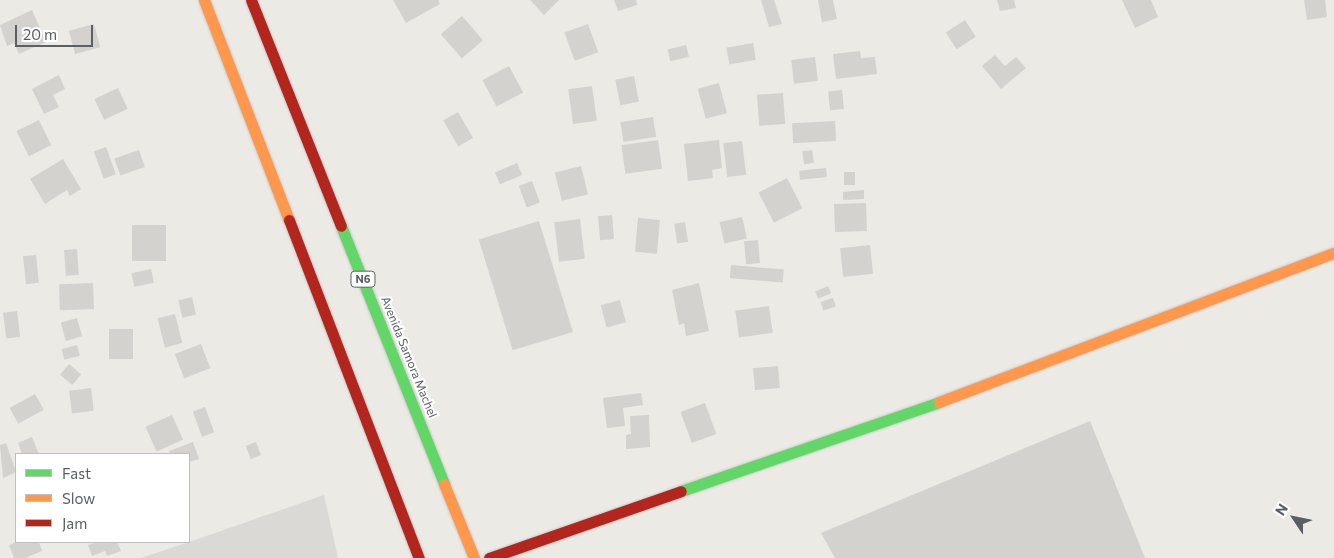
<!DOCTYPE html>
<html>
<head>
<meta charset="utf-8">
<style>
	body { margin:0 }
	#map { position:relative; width:1334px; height:558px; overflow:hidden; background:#ebeae5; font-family:Commissioner,sans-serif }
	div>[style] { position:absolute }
	.industrial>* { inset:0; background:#dbd9d5 }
	.building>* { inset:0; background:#d3d2cf; transform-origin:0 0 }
	.roads { filter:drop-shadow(0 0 1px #c8c8c7) drop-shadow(0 0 1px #c8c8c7) }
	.fast>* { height:11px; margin:-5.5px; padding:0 5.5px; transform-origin:5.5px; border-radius:5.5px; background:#63d668 }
	.slow>* { height:11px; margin:-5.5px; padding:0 5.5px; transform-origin:5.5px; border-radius:5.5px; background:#ff974d }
	.jam>* { height:11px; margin:-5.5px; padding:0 5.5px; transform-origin:5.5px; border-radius:5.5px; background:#b3261e }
	span { translate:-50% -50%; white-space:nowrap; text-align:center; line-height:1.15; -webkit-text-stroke:4px #fff; paint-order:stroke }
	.shield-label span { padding:1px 4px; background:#fff; border:1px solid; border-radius:4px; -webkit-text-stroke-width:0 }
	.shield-label { font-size:11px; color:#5b5f64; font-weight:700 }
	.street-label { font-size:12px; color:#5b5f64 }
	.legend { position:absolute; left:15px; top:453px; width:175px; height:90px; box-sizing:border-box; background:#fff; border:1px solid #bdbfc1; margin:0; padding:6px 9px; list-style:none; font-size:15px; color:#5b5f64 }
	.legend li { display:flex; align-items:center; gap:10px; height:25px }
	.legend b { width:25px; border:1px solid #bdbfc1 }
	.north { position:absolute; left:1269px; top:493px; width:50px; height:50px; -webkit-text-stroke:4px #fff; paint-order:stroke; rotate:304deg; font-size:14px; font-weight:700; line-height:20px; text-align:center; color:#5b5f64 }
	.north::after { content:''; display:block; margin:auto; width:18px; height:22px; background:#5b5f64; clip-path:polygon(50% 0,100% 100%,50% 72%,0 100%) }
	.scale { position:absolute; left:15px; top:25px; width:78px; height:22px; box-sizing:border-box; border:2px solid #5b5f64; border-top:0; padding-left:6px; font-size:15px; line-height:18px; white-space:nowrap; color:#5b5f64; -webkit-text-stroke:4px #fff; paint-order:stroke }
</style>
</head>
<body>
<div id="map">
	<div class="industrial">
		<div style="clip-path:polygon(324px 495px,338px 558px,141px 558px,189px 542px)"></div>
	</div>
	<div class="building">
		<div style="clip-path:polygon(393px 0,438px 0,440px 4px,406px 23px)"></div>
		<div style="clip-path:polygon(530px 0,559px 0,544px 15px)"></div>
		<div style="clip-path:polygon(614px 0,636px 0,637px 5px,618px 11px)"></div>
		<div style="clip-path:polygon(761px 0,774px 0,782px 24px,769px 27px)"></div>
		<div style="clip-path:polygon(818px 0,833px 0,837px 19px,822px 22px)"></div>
		<div style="clip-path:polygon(997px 0,1014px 0,1016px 8px,1000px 11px)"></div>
		<div style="clip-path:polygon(1122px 0,1151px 0,1158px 17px,1135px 28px)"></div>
		<div style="clip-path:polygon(1304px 0,1325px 0,1327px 17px,1307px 20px)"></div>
		<div style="clip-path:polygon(32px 10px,46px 42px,19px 54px,14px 43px,7px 46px,0 25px)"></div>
		<div style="left:462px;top:16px;width:32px;height:28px;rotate:49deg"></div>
		<div style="left:965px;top:20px;width:20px;height:23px;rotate:57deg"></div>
		<div style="left:94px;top:24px;width:24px;height:26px;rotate:75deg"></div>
		<div style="left:588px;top:24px;width:30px;height:25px;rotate:70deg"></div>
		<div style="left:753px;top:43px;width:17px;height:27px;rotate:80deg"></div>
		<div style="left:686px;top:45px;width:12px;height:19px;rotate:76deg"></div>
		<div style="clip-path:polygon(860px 51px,861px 58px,875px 57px,877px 74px,836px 79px,833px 54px)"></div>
		<div style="clip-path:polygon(995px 55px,1005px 66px,1016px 57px,1026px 68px,1001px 89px,982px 66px)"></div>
		<div style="left:815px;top:57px;width:24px;height:24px;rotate:83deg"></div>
		<div style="left:509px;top:66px;width:30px;height:30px;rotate:62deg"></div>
		<div style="clip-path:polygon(59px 75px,65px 89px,53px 95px,59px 107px,44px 114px,32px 89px)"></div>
		<div style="left:634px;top:76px;width:26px;height:19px;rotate:79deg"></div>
		<div style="left:719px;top:83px;width:31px;height:22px;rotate:75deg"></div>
		<div style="left:592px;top:86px;width:35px;height:24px;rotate:82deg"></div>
		<div style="left:118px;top:88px;width:23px;height:26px;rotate:65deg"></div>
		<div style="left:842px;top:90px;width:19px;height:14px;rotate:84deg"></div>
		<div style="left:783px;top:93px;width:31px;height:26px;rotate:86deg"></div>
		<div style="left:458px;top:112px;width:30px;height:17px;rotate:60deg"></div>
		<div style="left:653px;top:117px;width:20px;height:33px;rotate:81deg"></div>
		<div style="left:39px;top:120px;width:28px;height:25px;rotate:64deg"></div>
		<div style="left:835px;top:121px;width:20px;height:43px;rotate:87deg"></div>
		<div style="left:658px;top:140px;width:29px;height:37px;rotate:82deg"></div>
		<div style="clip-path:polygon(719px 140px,722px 168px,712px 170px,713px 178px,688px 181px,684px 144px)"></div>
		<div style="left:742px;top:141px;width:34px;height:19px;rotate:83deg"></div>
		<div style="left:106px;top:147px;width:29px;height:13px;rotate:70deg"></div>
		<div style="left:139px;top:150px;width:18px;height:26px;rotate:71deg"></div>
		<div style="left:812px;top:150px;width:13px;height:10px;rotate:81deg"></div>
		<div style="clip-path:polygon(63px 159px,81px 189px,70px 196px,67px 190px,45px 204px,30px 179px)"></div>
		<div style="left:517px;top:163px;width:13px;height:24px;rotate:67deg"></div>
		<div style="left:581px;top:166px;width:29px;height:27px;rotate:76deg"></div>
		<div style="left:826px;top:168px;width:9px;height:27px;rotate:84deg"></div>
		<div style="left:844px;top:172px;width:11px;height:13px"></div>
		<div style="left:787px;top:178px;width:34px;height:32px;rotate:63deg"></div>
		<div style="left:532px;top:181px;width:23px;height:14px;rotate:70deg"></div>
		<div style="clip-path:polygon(864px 190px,864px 199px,843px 200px,843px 192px)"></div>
		<div style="left:866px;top:203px;width:28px;height:32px;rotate:88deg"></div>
		<div style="left:612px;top:215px;width:24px;height:14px;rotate:85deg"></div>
		<div style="left:742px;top:217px;width:22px;height:23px;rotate:77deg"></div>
		<div style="left:638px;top:218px;width:22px;height:34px;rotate:5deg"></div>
		<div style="left:580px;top:219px;width:40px;height:26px;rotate:83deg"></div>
		<div style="left:539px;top:221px;width:116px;height:63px;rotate:73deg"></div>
		<div style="left:685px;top:222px;width:20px;height:11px;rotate:81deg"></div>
		<div style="left:132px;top:225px;width:34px;height:36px"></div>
		<div style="left:758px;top:240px;width:23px;height:14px;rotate:85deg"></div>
		<div style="left:870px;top:245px;width:29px;height:30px;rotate:84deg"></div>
		<div style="left:77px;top:249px;width:26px;height:13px;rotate:86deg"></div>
		<div style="left:36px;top:255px;width:28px;height:13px;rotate:84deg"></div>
		<div style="left:731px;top:265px;width:53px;height:13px;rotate:5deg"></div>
		<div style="left:151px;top:269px;width:14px;height:20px;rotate:78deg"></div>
		<div style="left:93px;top:283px;width:26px;height:34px;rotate:88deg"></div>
		<div style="clip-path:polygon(699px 283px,709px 331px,686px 336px,684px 323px,679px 325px,672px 290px)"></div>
		<div style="left:828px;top:286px;width:8px;height:14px;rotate:67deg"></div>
		<div style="left:192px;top:297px;width:18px;height:14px;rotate:77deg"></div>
		<div style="left:833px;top:298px;width:9px;height:13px;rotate:72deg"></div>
		<div style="left:620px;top:300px;width:23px;height:20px;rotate:75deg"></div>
		<div style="left:769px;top:306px;width:27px;height:34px;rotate:82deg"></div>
		<div style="left:17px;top:311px;width:26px;height:14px;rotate:83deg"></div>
		<div style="left:175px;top:314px;width:30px;height:18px;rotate:76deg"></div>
		<div style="left:77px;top:318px;width:19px;height:17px;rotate:74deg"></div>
		<div style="left:109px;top:329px;width:24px;height:30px"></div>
		<div style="left:201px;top:344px;width:26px;height:28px;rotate:69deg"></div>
		<div style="left:77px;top:345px;width:11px;height:16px;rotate:75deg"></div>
		<div style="left:69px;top:364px;width:16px;height:14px;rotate:40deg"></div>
		<div style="left:778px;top:366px;width:22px;height:25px;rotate:85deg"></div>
		<div style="left:91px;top:388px;width:23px;height:22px;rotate:83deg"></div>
		<div style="clip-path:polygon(641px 393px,643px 405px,623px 408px,625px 426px,607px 428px,603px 398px)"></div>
		<div style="left:35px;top:394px;width:18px;height:29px;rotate:61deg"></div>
		<div style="left:705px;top:403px;width:33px;height:26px;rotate:70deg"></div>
		<div style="left:205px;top:407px;width:27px;height:13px;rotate:70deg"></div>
		<div style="left:172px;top:415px;width:27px;height:29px;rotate:66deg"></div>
		<div style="clip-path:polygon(649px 415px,650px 447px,626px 449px,626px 435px,631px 434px,630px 416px)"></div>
		<div style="clip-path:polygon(1090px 421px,1145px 558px,835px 558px,821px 533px)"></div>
		<div style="clip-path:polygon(32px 437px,39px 454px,22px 454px,18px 443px)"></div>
		<div style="clip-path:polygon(193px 442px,199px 459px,189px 462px,189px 454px,170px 454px,169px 451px)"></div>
		<div style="left:256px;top:442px;width:14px;height:11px;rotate:69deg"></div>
		<div style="clip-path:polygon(6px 443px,16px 472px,3px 478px,0 445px)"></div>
		<div style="clip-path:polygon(17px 542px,39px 542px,42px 551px,25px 558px,14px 558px,9px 545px)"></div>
		<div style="clip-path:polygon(97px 542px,117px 542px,121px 551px,107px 556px,105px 551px,92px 556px,88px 545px)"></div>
	</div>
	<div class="roads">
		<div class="fast">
			<div style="left:341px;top:226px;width:278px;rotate:68.2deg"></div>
			<div style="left:681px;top:491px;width:273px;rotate:-19deg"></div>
		</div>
		<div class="slow">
			<div style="left:204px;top:0;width:236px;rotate:68.9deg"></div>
			<div style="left:939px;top:402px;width:422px;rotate:-20.7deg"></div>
			<div style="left:444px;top:484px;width:80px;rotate:67.9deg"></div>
		</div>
		<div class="jam">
			<div style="left:251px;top:0;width:243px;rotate:68.3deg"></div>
			<div style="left:289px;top:220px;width:362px;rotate:69deg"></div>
			<div style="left:489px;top:558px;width:203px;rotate:-19.2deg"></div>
		</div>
	</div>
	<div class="shield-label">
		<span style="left:363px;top:279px">N6</span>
	</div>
	<div class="street-label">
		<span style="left:409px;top:357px;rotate:68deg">Avenida Samora Machel</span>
	</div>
	<ul class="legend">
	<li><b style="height:6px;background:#63d668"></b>Fast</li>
	<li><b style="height:6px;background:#ff974d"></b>Slow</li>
	<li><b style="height:6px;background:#b3261e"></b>Jam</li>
	</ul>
	<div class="north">N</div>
	<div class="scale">20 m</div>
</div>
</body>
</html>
